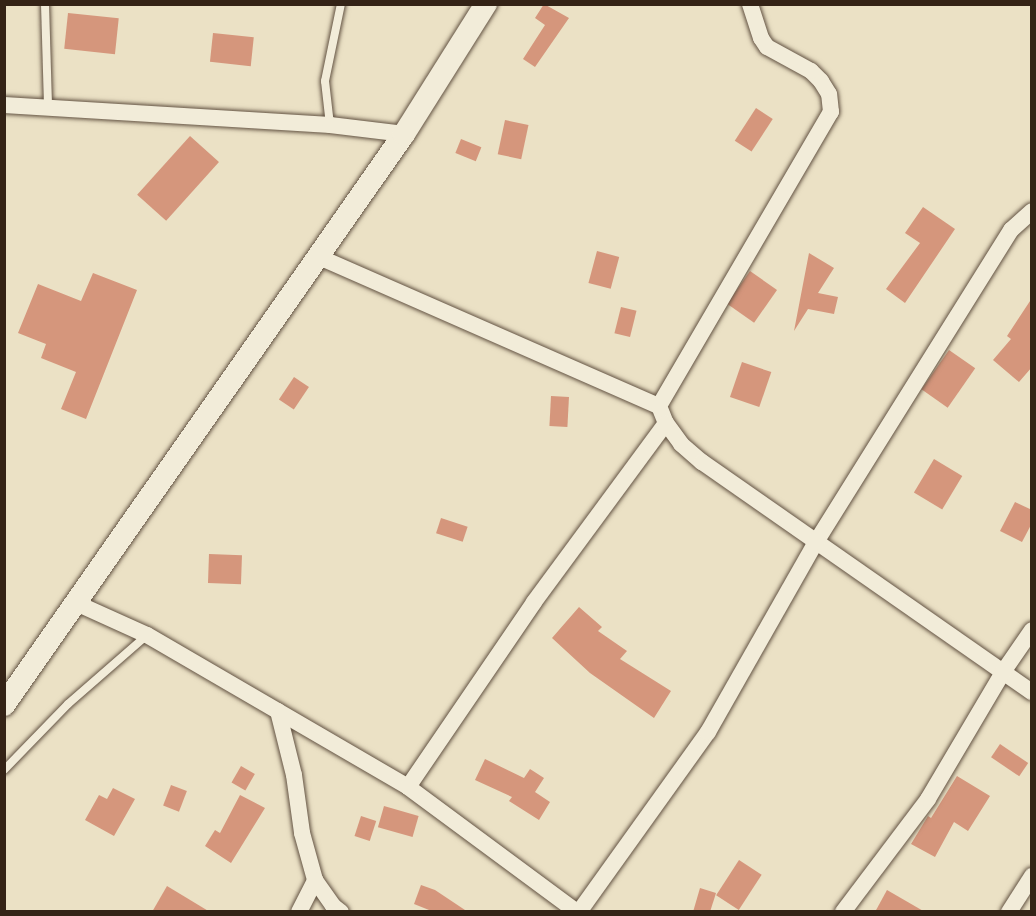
<!DOCTYPE html>
<html>
<head>
<meta charset="utf-8">
<style>
	body { margin:0 }
	#map { position:relative; width:1036px; height:916px; overflow:hidden; background:#ebe1c5; font-family:"Libre Bodoni",serif }
	div>[style] { position:absolute }
	.building>* { inset:0; background:#d5967c; transform-origin:0 0 }
	.roads { filter:drop-shadow(0 0 2px #625242) drop-shadow(0 0 2px #625242) }
	.service>* { height:8px; margin:-4px; padding:0 4px; transform-origin:4px; border-radius:4px; background:#f2ecd9 }
	.minor>* { height:16px; margin:-8px; padding:0 8px; transform-origin:8px; border-radius:8px; background:#f2ecd9 }
	.secondary>* { height:22px; margin:-11px; padding:0 11px; transform-origin:11px; border-radius:11px; background:#f2ecd9 }
	span { translate:-50% -50%; white-space:nowrap; text-align:center; line-height:1.15; -webkit-text-stroke:5px #f2ecd9; paint-order:stroke }
	.frame { position:absolute; inset:0; border:6px solid #342316; pointer-events:none }
</style>
</head>
<body>
<div id="map">
	<div class="building">
		<div style="clip-path:polygon(544px 4px,569px 18px,535px 67px,523px 59px,545px 25px,535px 18px)"></div>
		<div style="left:68px;top:13px;width:51px;height:36px;rotate:6deg"></div>
		<div style="left:213px;top:33px;width:41px;height:29px;rotate:6deg"></div>
		<div style="left:756px;top:108px;width:20px;height:39px;rotate:33deg"></div>
		<div style="left:505px;top:120px;width:24px;height:35px;rotate:12deg"></div>
		<div style="left:190px;top:136px;width:39px;height:79px;rotate:42deg"></div>
		<div style="left:461px;top:139px;width:22px;height:15px;rotate:22deg"></div>
		<div style="clip-path:polygon(923px 207px,955px 229px,905px 303px,886px 289px,920px 243px,905px 233px)"></div>
		<div style="left:597px;top:251px;width:23px;height:33px;rotate:15deg"></div>
		<div style="clip-path:polygon(809px 253px,834px 268px,818px 293px,838px 297px,834px 314px,808px 309px,794px 331px)"></div>
		<div style="left:750px;top:271px;width:33px;height:40px;rotate:35deg"></div>
		<div style="clip-path:polygon(93px 273px,137px 290px,86px 419px,61px 409px,76px 372px,41px 358px,46px 344px,18px 333px,38px 284px,81px 301px)"></div>
		<div style="clip-path:polygon(1032px 298px,1032px 367px,1019px 382px,993px 360px,1011px 339px,1007px 336px)"></div>
		<div style="left:621px;top:307px;width:16px;height:27px;rotate:14deg"></div>
		<div style="left:949px;top:350px;width:32px;height:48px;rotate:35deg"></div>
		<div style="left:742px;top:362px;width:31px;height:37px;rotate:19deg"></div>
		<div style="left:294px;top:377px;width:18px;height:27px;rotate:34deg"></div>
		<div style="left:551px;top:396px;width:18px;height:30px;rotate:3deg"></div>
		<div style="left:934px;top:459px;width:33px;height:39px;rotate:31deg"></div>
		<div style="clip-path:polygon(1015px 502px,1032px 510px,1032px 523px,1022px 542px,1000px 531px)"></div>
		<div style="left:441px;top:518px;width:28px;height:16px;rotate:18deg"></div>
		<div style="left:209px;top:554px;width:33px;height:29px;rotate:2deg"></div>
		<div style="clip-path:polygon(579px 607px,602px 627px,598px 631px,627px 651px,620px 659px,671px 691px,654px 718px,590px 673px,552px 638px)"></div>
		<div style="left:1000px;top:744px;width:34px;height:16px;rotate:34deg"></div>
		<div style="clip-path:polygon(485px 759px,524px 778px,530px 769px,544px 778px,535px 792px,550px 802px,539px 820px,509px 801px,512px 797px,475px 780px)"></div>
		<div style="left:241px;top:766px;width:16px;height:19px;rotate:30deg"></div>
		<div style="clip-path:polygon(957px 776px,990px 796px,968px 831px,954px 822px,935px 857px,911px 844px,928px 816px,931px 818px)"></div>
		<div style="left:171px;top:785px;width:17px;height:22px;rotate:21deg"></div>
		<div style="clip-path:polygon(113px 788px,135px 799px,114px 836px,85px 820px,99px 795px,107px 799px)"></div>
		<div style="clip-path:polygon(240px 795px,265px 808px,231px 863px,205px 846px,215px 830px,220px 833px)"></div>
		<div style="left:384px;top:806px;width:36px;height:22px;rotate:16deg"></div>
		<div style="left:361px;top:816px;width:16px;height:21px;rotate:18deg"></div>
		<div style="left:739px;top:860px;width:27px;height:42px;rotate:33deg"></div>
		<div style="clip-path:polygon(421px 885px,435px 890px,468px 912px,434px 912px,414px 904px)"></div>
		<div style="clip-path:polygon(167px 886px,210px 912px,152px 912px)"></div>
		<div style="clip-path:polygon(700px 888px,716px 893px,710px 912px,693px 912px)"></div>
		<div style="clip-path:polygon(887px 890px,925px 912px,875px 912px)"></div>
	</div>
	<div class="roads">
		<div class="service">
			<div style="left:45px;top:4px;width:104px;rotate:88.3deg"></div>
			<div style="left:330px;top:125px;width:44px;rotate:-96.5deg"></div>
			<div style="left:325px;top:81px;width:79px;rotate:-78.3deg"></div>
			<div style="left:4px;top:770px;width:92px;rotate:-45.9deg"></div>
			<div style="left:68px;top:704px;width:105px;rotate:-41.1deg"></div>
		</div>
		<div class="minor">
			<div style="left:4px;top:105px;width:327px;rotate:3.5deg"></div>
			<div style="left:330px;top:125px;width:75px;rotate:6.9deg"></div>
			<div style="left:319px;top:257px;width:371px;rotate:23.7deg"></div>
			<div style="left:659px;top:406px;width:18px;rotate:68deg"></div>
			<div style="left:666px;top:423px;width:26px;rotate:54deg"></div>
			<div style="left:681px;top:444px;width:28px;rotate:41deg"></div>
			<div style="left:702px;top:462px;width:402px;rotate:34.9deg"></div>
			<div style="left:659px;top:406px;width:341px;rotate:-59.7deg"></div>
			<div style="left:831px;top:112px;width:18px;rotate:-96deg"></div>
			<div style="left:829px;top:94px;width:15px;rotate:-122deg"></div>
			<div style="left:821px;top:81px;width:14px;rotate:-135deg"></div>
			<div style="left:811px;top:71px;width:50px;rotate:-151.4deg"></div>
			<div style="left:767px;top:47px;width:11px;rotate:-124deg"></div>
			<div style="left:761px;top:38px;width:36px;rotate:-108deg"></div>
			<div style="left:76px;top:603px;width:78px;rotate:24.3deg"></div>
			<div style="left:147px;top:635px;width:302px;rotate:30.2deg"></div>
			<div style="left:408px;top:787px;width:210px;rotate:36.5deg"></div>
			<div style="left:278px;top:711px;width:66px;rotate:76deg"></div>
			<div style="left:294px;top:775px;width:59px;rotate:82.1deg"></div>
			<div style="left:302px;top:833px;width:49px;rotate:74.5deg"></div>
			<div style="left:315px;top:880px;width:32px;rotate:55deg"></div>
			<div style="left:333px;top:906px;width:10px;rotate:37deg"></div>
			<div style="left:408px;top:787px;width:224px;rotate:-55.7deg"></div>
			<div style="left:534px;top:602px;width:222px;rotate:-53.6deg"></div>
			<div style="left:299px;top:912px;width:36px;rotate:-63deg"></div>
			<div style="left:579px;top:912px;width:221px;rotate:-54.4deg"></div>
			<div style="left:708px;top:732px;width:219px;rotate:-60.4deg"></div>
			<div style="left:816px;top:542px;width:368px;rotate:-58deg"></div>
			<div style="left:1011px;top:230px;width:28px;rotate:-42deg"></div>
			<div style="left:843px;top:912px;width:141px;rotate:-53deg"></div>
			<div style="left:928px;top:799px;width:147px;rotate:-59.4deg"></div>
			<div style="left:1003px;top:672px;width:51px;rotate:-55.4deg"></div>
			<div style="left:1009px;top:912px;width:43px;rotate:-57.4deg"></div>
		</div>
		<div class="secondary">
			<div style="left:4px;top:705px;width:697px;rotate:-54.99deg"></div>
			<div style="left:404px;top:134px;width:154px;rotate:-57.8deg"></div>
		</div>
	</div>
	<div class="frame"></div>
</div>
</body>
</html>
